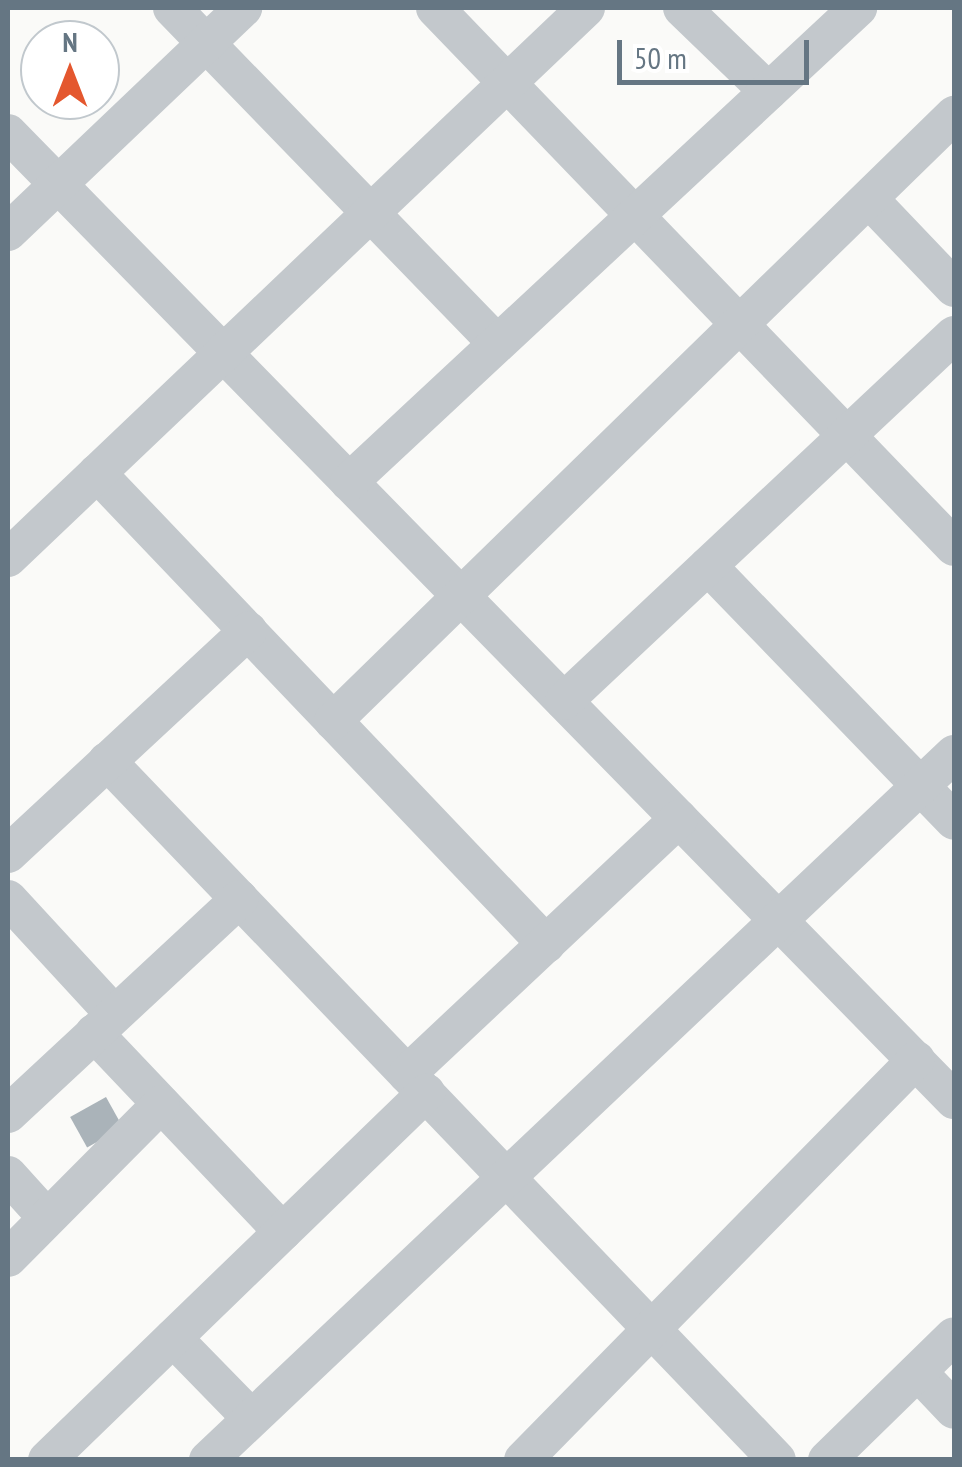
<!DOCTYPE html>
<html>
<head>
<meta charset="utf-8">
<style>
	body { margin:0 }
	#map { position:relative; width:962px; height:1467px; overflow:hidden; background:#fafaf8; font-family:"PT Sans Narrow",sans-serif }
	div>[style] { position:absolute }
	.building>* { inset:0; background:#aab3b9; transform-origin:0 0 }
	.minor>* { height:38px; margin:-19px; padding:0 19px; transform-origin:19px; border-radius:19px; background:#c3c8cc }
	span { translate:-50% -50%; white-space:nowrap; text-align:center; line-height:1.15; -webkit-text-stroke:10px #fff; paint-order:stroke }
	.frame { position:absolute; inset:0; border:10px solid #657683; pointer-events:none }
	.north { position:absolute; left:20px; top:20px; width:100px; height:100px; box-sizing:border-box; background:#fff; border:2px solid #c1c8cd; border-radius:50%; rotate:0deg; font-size:28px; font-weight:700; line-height:40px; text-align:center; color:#657683 }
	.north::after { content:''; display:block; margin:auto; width:35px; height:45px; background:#e4572e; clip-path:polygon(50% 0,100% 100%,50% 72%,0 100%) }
	.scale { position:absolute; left:617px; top:40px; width:192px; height:45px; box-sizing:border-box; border:5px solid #657683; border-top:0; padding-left:12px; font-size:30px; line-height:35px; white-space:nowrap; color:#657683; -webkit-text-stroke:8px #fff; paint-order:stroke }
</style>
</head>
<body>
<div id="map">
	<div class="building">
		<div style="left:106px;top:1097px;width:35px;height:41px;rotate:61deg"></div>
	</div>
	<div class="minor">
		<div style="left:172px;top:8px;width:467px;rotate:45.9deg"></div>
		<div style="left:435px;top:8px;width:748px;rotate:46.08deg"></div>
		<div style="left:682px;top:8px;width:120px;rotate:44deg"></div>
		<div style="left:8px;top:133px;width:1353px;rotate:45.63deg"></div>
		<div style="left:869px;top:199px;width:123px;rotate:46.3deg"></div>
		<div style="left:8px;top:232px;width:325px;rotate:-43.6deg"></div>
		<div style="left:97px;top:473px;width:651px;rotate:46.37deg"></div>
		<div style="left:349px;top:482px;width:696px;rotate:-42.96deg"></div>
		<div style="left:8px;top:558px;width:798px;rotate:-43.58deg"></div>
		<div style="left:708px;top:566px;width:354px;rotate:46deg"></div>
		<div style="left:564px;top:701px;width:535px;rotate:-43.18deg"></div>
		<div style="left:333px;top:721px;width:868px;rotate:-44.3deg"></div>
		<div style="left:107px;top:761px;width:968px;rotate:46.21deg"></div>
		<div style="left:8px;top:854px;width:328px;rotate:-42.9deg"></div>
		<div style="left:8px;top:899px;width:156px;rotate:47.3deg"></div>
		<div style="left:94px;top:1033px;width:274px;rotate:46.5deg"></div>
		<div style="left:407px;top:1074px;width:373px;rotate:-43.2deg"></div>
		<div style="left:8px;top:1114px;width:316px;rotate:-42.9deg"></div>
		<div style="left:8px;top:1175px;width:58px;rotate:47.8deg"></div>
		<div style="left:8px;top:1258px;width:217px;rotate:-45.2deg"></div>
		<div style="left:173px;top:1338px;width:112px;rotate:45.7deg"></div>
		<div style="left:918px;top:1372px;width:52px;rotate:46.5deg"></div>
		<div style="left:47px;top:1460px;width:528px;rotate:-44.08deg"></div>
		<div style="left:208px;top:1460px;width:1027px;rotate:-43.42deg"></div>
		<div style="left:523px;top:1460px;width:561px;rotate:-45.51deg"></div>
		<div style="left:827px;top:1460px;width:177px;rotate:-44.3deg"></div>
	</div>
	<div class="frame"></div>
	<div class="north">N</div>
	<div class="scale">50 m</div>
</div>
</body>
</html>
